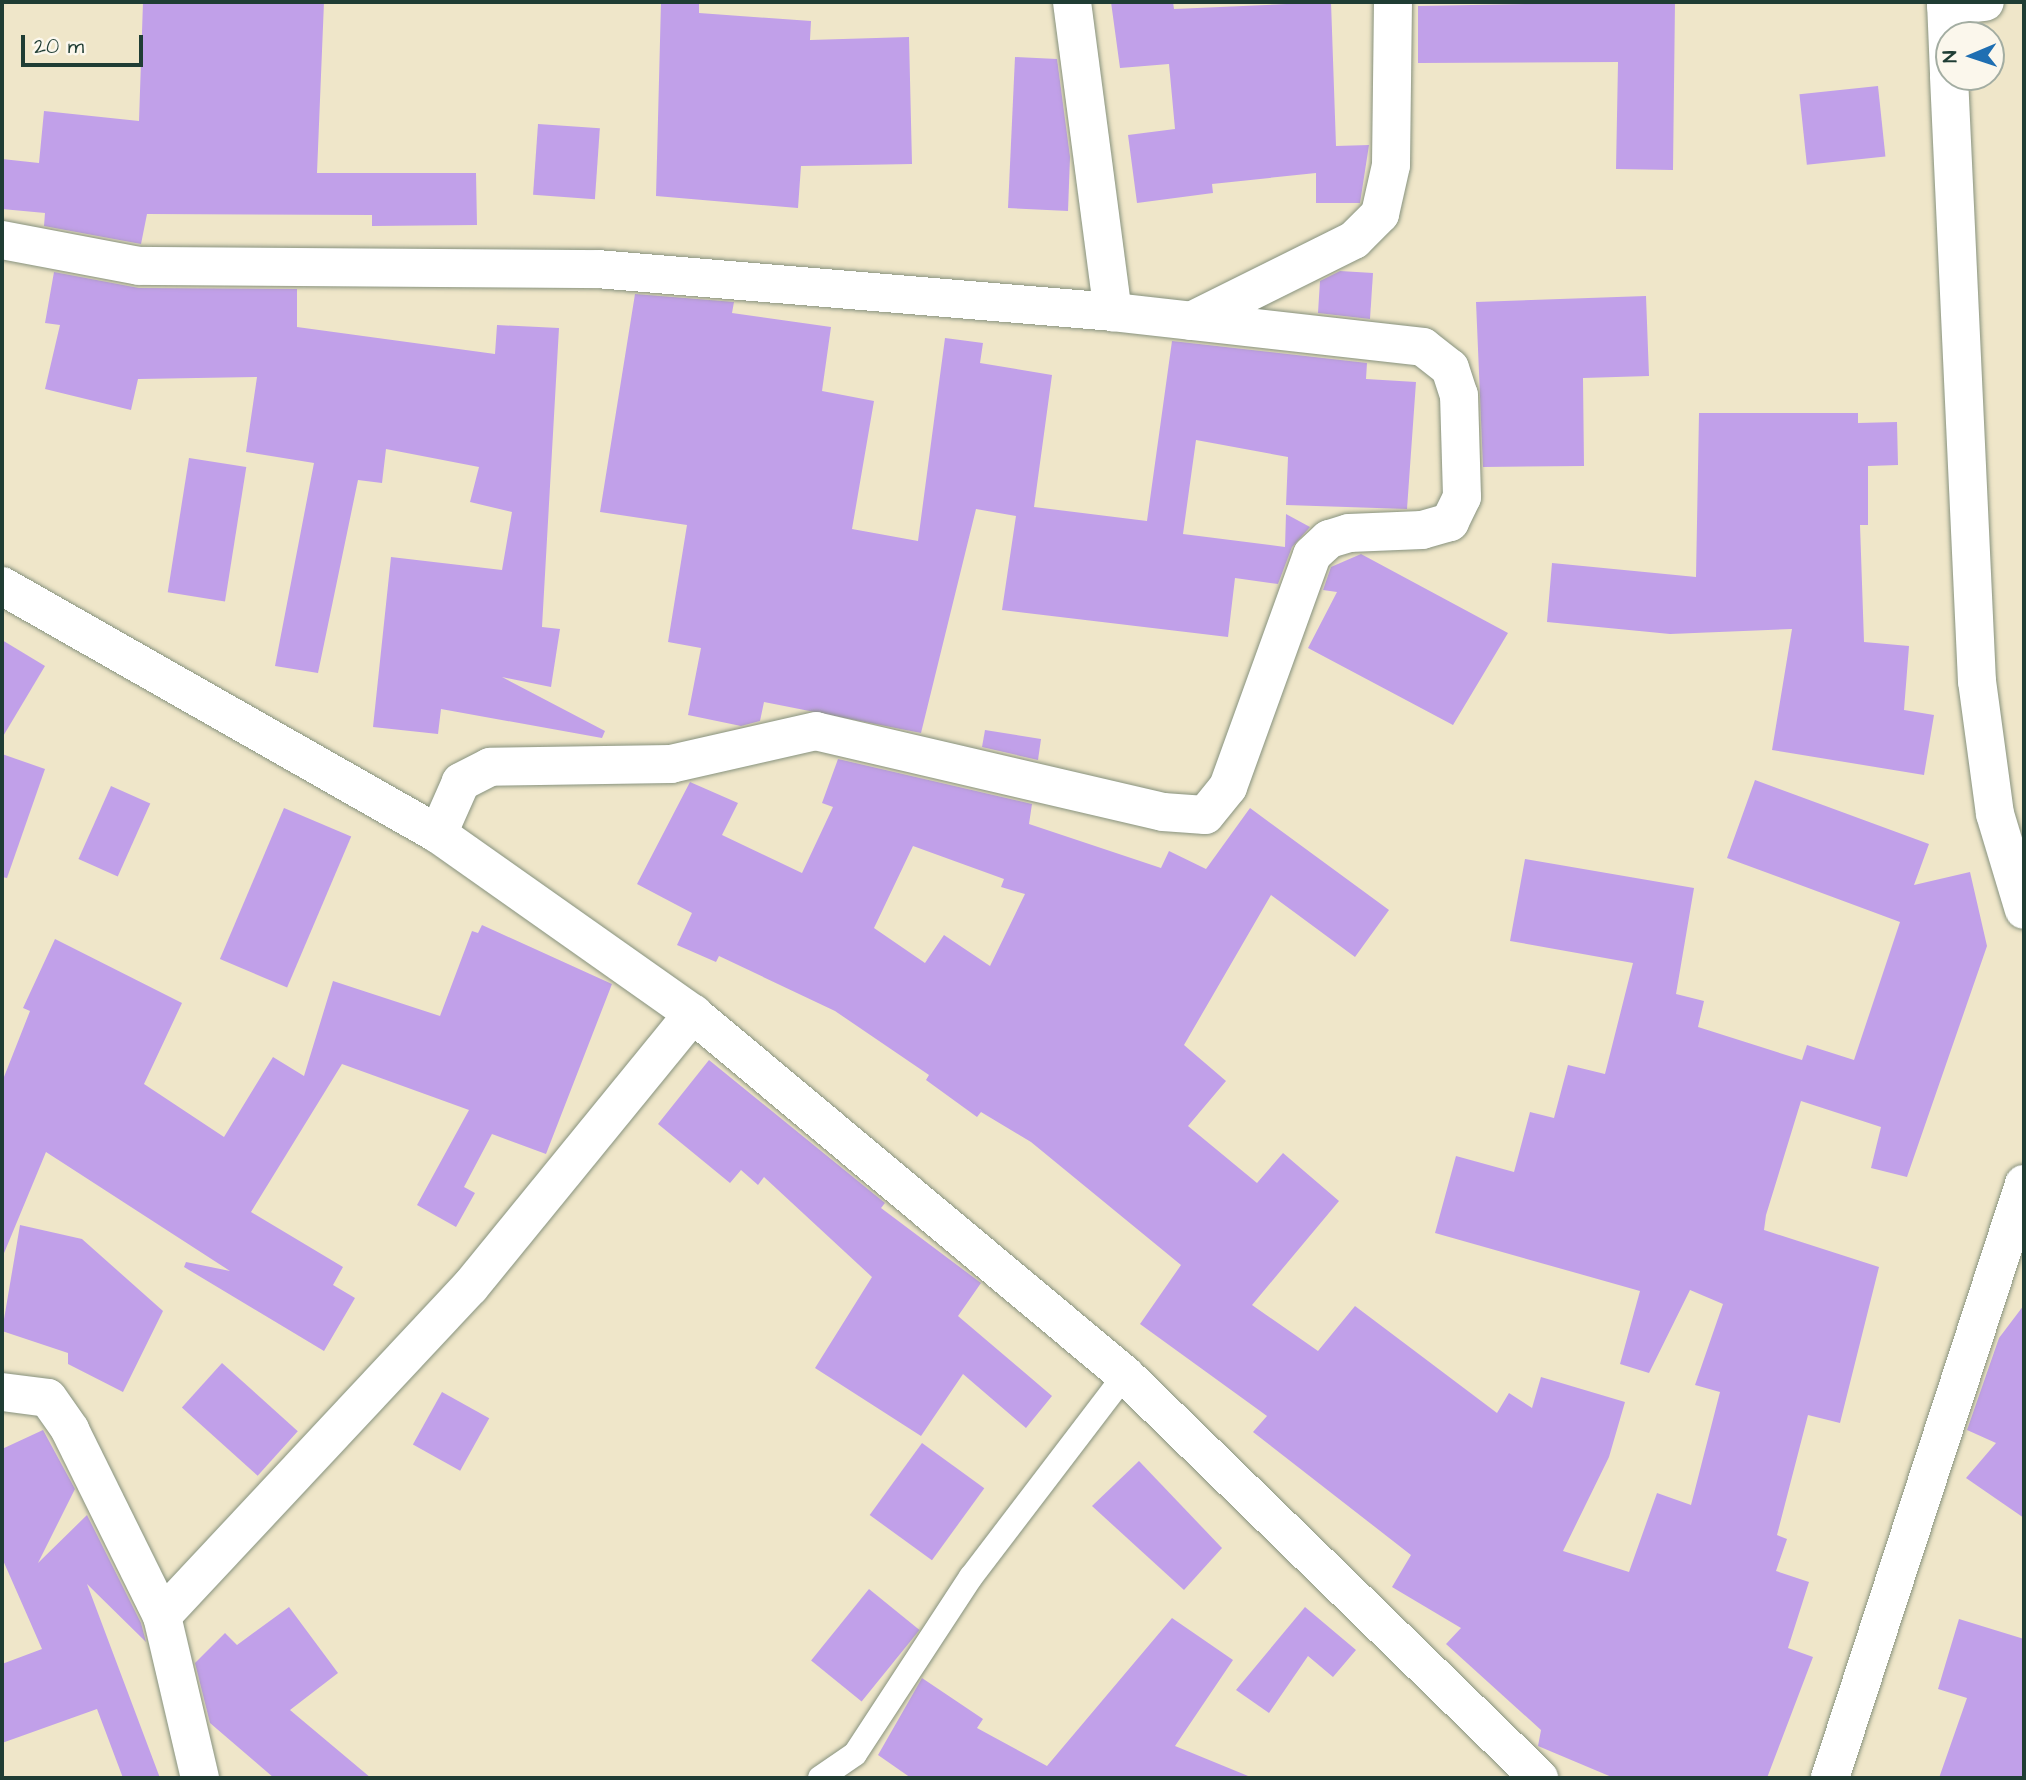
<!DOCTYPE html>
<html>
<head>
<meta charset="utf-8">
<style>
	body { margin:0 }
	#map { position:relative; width:2026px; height:1780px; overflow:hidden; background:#efe6c9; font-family:"Architects Daughter",sans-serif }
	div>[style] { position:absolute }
	.building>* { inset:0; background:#c1a0e9; transform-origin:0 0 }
	.roads { filter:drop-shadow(0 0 2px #87927e) drop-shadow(0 0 2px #87927e) }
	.lane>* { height:24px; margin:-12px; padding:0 12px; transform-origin:12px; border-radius:12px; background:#fff }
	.street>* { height:38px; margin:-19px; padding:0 19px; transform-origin:19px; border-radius:19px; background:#fff }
	.secondary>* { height:38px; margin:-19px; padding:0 19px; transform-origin:19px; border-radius:19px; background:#fff }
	span { translate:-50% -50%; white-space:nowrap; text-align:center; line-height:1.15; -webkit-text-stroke:5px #fbf7ec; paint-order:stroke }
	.frame { position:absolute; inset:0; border:4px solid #1f3d34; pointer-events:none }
	.north { position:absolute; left:1935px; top:21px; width:70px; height:70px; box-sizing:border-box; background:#fbf7ec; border:2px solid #a3ada2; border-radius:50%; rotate:268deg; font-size:19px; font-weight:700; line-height:28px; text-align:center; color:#1f3d34 }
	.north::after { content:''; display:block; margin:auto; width:24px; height:32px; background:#1f6fb2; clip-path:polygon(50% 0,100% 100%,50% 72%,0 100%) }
	.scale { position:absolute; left:21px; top:35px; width:122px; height:32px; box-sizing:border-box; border:4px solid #1f3d34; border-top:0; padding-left:9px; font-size:21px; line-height:24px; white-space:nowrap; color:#1f3d34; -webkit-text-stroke:5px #fbf7ec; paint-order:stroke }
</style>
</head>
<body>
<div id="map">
	<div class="building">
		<div style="clip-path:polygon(143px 2px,324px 2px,317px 173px,476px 173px,477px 225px,372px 226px,372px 215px,147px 214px,141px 244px,44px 226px,45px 213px,2px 209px,2px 159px,39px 163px,44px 111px,139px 121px)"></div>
		<div style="clip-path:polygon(661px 2px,699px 2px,699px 13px,811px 21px,810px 40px,909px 37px,912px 164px,801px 166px,798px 208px,656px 196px)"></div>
		<div style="clip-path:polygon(1111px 2px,1173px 2px,1174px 9px,1331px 2px,1336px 146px,1369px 145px,1360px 203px,1316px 203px,1316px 173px,1212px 184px,1213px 193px,1137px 203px,1128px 135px,1175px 129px,1169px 64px,1120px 68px)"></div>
		<div style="clip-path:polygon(1642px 2px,1675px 2px,1673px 170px,1616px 169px,1618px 62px,1418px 63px,1418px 6px)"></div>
		<div style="clip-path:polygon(1015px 57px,1057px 59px,1070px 157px,1068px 211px,1008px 208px)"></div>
		<div style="left:1878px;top:86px;width:71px;height:79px;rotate:84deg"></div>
		<div style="left:538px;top:124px;width:62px;height:71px;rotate:4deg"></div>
		<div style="clip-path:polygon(1340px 271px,1373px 273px,1370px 319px,1318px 313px,1320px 281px)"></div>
		<div style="clip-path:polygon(54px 272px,139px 288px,297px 289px,297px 327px,495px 354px,497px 325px,559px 328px,542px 627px,560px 629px,551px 687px,502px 677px,605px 731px,602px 738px,441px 709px,438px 734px,373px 727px,391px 557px,502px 570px,512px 512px,470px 502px,479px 467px,386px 449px,382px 483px,358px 480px,318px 673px,275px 666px,314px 463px,246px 452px,257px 377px,138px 379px,131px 410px,45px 389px,60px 325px,45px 323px)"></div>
		<div style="clip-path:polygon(635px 294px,734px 302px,732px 313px,831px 327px,822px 391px,874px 401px,852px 529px,918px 541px,945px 338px,983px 343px,980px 363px,1052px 375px,1034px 507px,1147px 521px,1172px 341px,1367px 363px,1366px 379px,1416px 382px,1407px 509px,1286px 505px,1288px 457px,1196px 440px,1183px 534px,1285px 547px,1286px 514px,1310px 527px,1292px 547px,1278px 584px,1235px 578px,1228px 637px,1002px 610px,1016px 516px,976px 509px,921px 733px,764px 702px,760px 721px,741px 726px,688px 715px,701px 648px,668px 642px,687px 525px,600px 512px)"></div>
		<div style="clip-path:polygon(1646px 296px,1649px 376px,1583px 378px,1584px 466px,1483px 467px,1476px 302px)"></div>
		<div style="clip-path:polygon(1699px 413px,1858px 413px,1858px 423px,1897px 422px,1898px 465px,1868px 466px,1868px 525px,1860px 525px,1864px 642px,1909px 646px,1904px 710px,1934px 715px,1924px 775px,1772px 750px,1792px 629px,1670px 634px,1547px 622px,1552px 563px,1696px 577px)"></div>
		<div style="left:189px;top:458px;width:58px;height:136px;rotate:9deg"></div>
		<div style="clip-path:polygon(1361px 554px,1508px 633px,1453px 725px,1308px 648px,1337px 592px,1323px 590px,1331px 567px)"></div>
		<div style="clip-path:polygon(2px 640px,45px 666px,2px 738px)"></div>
		<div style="clip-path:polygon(985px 730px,1041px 739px,1038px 760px,982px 747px)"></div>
		<div style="clip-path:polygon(2px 754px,45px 769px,7px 878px,2px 877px)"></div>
		<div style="clip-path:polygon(evenodd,838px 759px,1032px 804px,1029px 824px,1161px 868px,1169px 851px,1206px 869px,1250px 808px,1389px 910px,1355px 957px,1271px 895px,1184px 1045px,1226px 1081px,1188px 1126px,1257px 1183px,1283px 1153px,1339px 1201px,1252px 1305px,1318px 1351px,1355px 1306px,1497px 1413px,1509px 1393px,1532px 1408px,1541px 1377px,1625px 1402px,1609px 1457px,1563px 1551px,1629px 1572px,1657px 1493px,1691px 1505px,1720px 1392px,1695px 1385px,1723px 1304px,1690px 1290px,1649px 1373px,1620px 1364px,1640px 1291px,1435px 1233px,1456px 1156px,1514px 1172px,1530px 1112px,1554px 1118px,1568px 1065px,1605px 1074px,1633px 963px,1510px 941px,1525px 859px,1694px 888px,1676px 994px,1704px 1001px,1698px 1027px,1802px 1060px,1807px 1045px,1854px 1060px,1900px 922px,1727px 858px,1755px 780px,1929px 844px,1914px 885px,1970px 872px,1987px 946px,1907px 1177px,1871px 1168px,1881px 1127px,1801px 1101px,1766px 1215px,1764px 1230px,1879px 1267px,1840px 1423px,1808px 1415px,1777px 1535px,1787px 1539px,1776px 1571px,1809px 1582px,1788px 1648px,1813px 1657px,1767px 1778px,1614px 1778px,1538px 1746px,1541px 1730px,1446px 1644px,1461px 1628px,1392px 1587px,1411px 1555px,1253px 1432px,1267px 1416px,1140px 1324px,1181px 1265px,1031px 1142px,981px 1112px,977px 1117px,926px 1080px,929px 1075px,835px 1011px,719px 956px,716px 962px,677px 945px,692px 913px,637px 884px,690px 782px,738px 803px,722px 835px,802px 873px,833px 807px,822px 803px,838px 759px,913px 846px,1004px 879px,1001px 887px,1025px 894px,990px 966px,944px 935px,925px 963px,874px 928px,913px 846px)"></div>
		<div style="left:111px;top:786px;width:43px;height:80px;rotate:24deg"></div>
		<div style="left:284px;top:808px;width:73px;height:164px;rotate:23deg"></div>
		<div style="clip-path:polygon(482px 925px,612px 984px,546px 1154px,492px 1134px,464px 1187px,475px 1193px,456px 1227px,417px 1205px,469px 1110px,342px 1064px,251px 1212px,343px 1267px,333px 1285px,355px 1298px,324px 1351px,184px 1267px,186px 1262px,230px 1271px,46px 1152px,2px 1258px,2px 1082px,30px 1011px,23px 1008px,55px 939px,182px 1003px,144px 1084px,224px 1137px,273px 1057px,304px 1076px,333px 981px,440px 1016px,472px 931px,478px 933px)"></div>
		<div style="clip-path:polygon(709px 1060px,885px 1203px,881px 1208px,981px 1283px,958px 1316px,1052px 1396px,1026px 1428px,963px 1374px,921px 1436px,815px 1368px,872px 1277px,764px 1177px,758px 1185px,741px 1170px,730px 1183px,658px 1124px)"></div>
		<div style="clip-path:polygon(20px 1225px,82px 1239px,163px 1311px,123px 1392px,68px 1364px,68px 1353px,2px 1331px)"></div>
		<div style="clip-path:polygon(2024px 1305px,2024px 1518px,1966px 1478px,1996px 1443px,1967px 1430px,1999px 1338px)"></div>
		<div style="left:222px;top:1363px;width:102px;height:60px;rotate:42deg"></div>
		<div style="left:442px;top:1392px;width:54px;height:60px;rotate:29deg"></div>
		<div style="clip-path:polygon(43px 1430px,75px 1489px,38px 1563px,87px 1515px,141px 1623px,146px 1642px,87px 1584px,160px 1778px,123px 1778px,97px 1709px,2px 1743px,2px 1664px,42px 1649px,2px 1558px,2px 1449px)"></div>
		<div style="left:922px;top:1443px;width:77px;height:89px;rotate:36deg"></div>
		<div style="clip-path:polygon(1139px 1461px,1222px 1548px,1184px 1590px,1092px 1506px)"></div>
		<div style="left:869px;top:1589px;width:65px;height:92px;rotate:39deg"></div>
		<div style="clip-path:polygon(289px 1607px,338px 1673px,290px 1710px,371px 1778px,274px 1778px,210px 1723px,195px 1663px,225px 1633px,237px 1645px)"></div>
		<div style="clip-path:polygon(1305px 1607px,1356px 1650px,1333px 1677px,1308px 1656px,1269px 1713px,1236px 1690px)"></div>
		<div style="clip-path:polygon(1172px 1618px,1233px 1660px,1175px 1746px,1253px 1778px,911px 1778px,878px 1755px,922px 1678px,983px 1719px,977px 1728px,1047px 1766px)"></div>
		<div style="clip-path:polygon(1959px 1619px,2024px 1639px,2024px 1778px,1939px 1778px,1967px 1698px,1938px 1689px)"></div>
	</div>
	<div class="roads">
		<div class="lane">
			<div style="left:820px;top:1778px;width:42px;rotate:-34.4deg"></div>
			<div style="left:855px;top:1754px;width:212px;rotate:-56.8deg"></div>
			<div style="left:971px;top:1577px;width:254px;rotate:-52.7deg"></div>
		</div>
		<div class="street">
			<div style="left:1072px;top:2px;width:313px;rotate:82.5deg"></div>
			<div style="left:1946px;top:2px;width:72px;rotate:87.6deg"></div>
			<div style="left:1946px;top:6px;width:39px;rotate:-6deg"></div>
			<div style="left:1949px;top:77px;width:605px;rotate:87.35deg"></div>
			<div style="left:1977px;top:681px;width:134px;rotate:82.3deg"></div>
			<div style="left:1995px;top:814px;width:100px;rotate:73.2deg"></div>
			<div style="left:2px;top:240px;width:139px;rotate:10.7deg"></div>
			<div style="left:139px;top:266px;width:458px;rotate:0.4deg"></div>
			<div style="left:597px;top:269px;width:518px;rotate:4.76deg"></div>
			<div style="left:1113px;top:312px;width:312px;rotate:6.4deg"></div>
			<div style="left:1423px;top:347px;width:34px;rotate:38deg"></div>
			<div style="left:1450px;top:368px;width:28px;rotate:72deg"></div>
			<div style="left:1459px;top:395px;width:102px;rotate:88.3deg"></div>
			<div style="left:1462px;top:497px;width:28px;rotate:116deg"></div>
			<div style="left:1450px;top:522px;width:29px;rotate:164deg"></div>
			<div style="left:1422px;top:530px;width:73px;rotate:177.6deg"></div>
			<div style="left:1349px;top:533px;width:21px;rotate:163deg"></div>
			<div style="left:1329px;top:539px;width:23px;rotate:137deg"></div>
			<div style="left:1312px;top:555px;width:247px;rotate:109.9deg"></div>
			<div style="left:1228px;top:787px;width:36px;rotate:129deg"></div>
			<div style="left:1205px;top:815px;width:42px;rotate:-175.9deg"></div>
			<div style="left:1163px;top:812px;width:356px;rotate:-166.9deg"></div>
			<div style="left:816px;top:731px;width:149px;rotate:167.2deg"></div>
			<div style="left:671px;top:764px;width:181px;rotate:179.1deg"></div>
			<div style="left:490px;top:767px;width:33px;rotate:153deg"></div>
			<div style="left:461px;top:782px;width:57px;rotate:113.9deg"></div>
			<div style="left:1191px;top:321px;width:182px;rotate:-26.4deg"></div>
			<div style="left:1354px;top:240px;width:37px;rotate:-45deg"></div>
			<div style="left:1380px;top:214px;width:50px;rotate:-77.3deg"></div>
			<div style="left:1391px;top:165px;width:163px;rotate:-89.3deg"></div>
			<div style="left:2px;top:1392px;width:46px;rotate:7.4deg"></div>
			<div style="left:48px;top:1398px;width:39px;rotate:55deg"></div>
			<div style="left:70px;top:1430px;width:208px;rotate:63.7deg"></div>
			<div style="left:162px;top:1616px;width:166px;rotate:76.8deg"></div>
			<div style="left:162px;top:1616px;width:451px;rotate:-46.9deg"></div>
			<div style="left:470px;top:1287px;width:353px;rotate:-50.8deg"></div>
		</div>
		<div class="secondary">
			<div style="left:2px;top:586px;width:502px;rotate:29.63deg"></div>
			<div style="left:438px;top:834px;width:312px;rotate:35.2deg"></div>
			<div style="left:693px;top:1014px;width:563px;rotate:39.88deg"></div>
			<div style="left:1125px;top:1375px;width:578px;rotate:44.23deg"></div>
			<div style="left:1830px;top:1778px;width:625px;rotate:-71.91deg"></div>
		</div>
	</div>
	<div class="frame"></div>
	<div class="north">N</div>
	<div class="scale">20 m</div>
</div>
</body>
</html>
